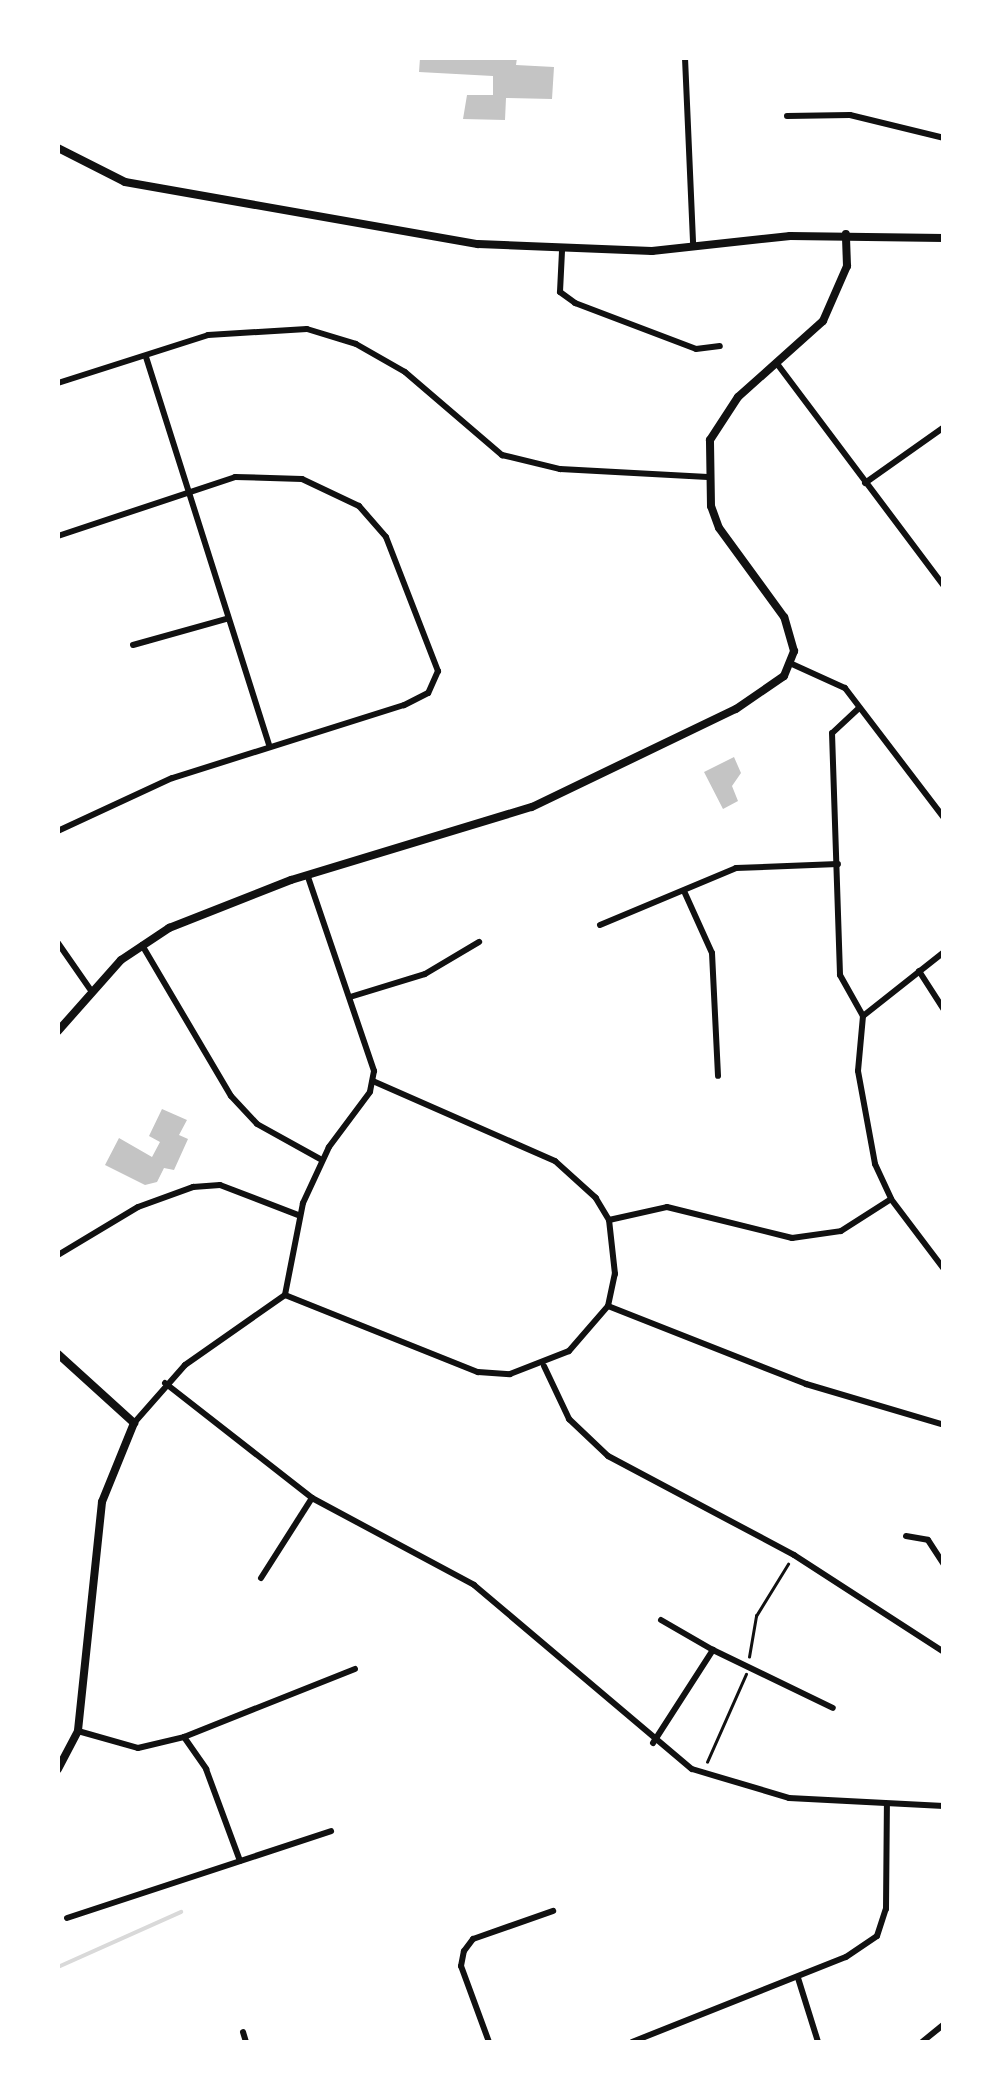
<!DOCTYPE html>
<html>
<head>
<meta charset="utf-8">
<style>
	body { margin:0 }
	#map { position:relative; width:1001px; height:2100px; overflow:hidden; background:#fff; font-family:Signika,sans-serif }
	div>[style] { position:absolute }
	.stream>* { height:4px; margin:-2px; padding:0 2px; transform-origin:2px; border-radius:2px; background:#d9d9d9 }
	.building>* { inset:0; background:#c4c4c4 }
	.path>* { height:2.5px; margin:-1.25px; padding:0 1.25px; transform-origin:1.25px; border-radius:1.25px; background:#111 }
	.minor>* { height:6px; margin:-3px; padding:0 3px; transform-origin:3px; border-radius:3px; background:#111 }
	.tertiary>* { height:8px; margin:-4px; padding:0 4px; transform-origin:4px; border-radius:4px; background:#111 }
	span { translate:-50% -50%; white-space:nowrap; text-align:center; line-height:1.15; -webkit-text-stroke:10px #fff; paint-order:stroke }
	.frame { position:absolute; inset:0; border:60px solid #fff; pointer-events:none }
</style>
</head>
<body>
<div id="map">
	<div class="stream">
		<div style="left:58px;top:1967px;width:135px;rotate:-24.1deg"></div>
	</div>
	<div class="building">
		<div style="clip-path:polygon(420px 58px,517px 58px,516px 65px,554px 67px,552px 99px,506px 98px,505px 120px,463px 119px,467px 95px,493px 95px,493px 76px,419px 72px)"></div>
		<div style="clip-path:polygon(734px 757px,741px 773px,732px 786px,738px 801px,723px 809px,704px 772px)"></div>
		<div style="clip-path:polygon(162px 1109px,187px 1120px,179px 1135px,188px 1139px,174px 1170px,164px 1168px,157px 1182px,145px 1185px,105px 1165px,119px 1138px,152px 1157px,160px 1142px,149px 1136px)"></div>
	</div>
	<div class="path">
		<div style="left:749px;top:1657px;width:42px;rotate:-80.3deg"></div>
		<div style="left:756px;top:1616px;width:61px;rotate:-58.4deg"></div>
		<div style="left:707px;top:1762px;width:96px;rotate:-66.1deg"></div>
	</div>
	<div class="minor">
		<div style="left:685px;top:58px;width:186px;rotate:87.5deg"></div>
		<div style="left:787px;top:116px;width:63px;rotate:-0.9deg"></div>
		<div style="left:850px;top:115px;width:97px;rotate:13.7deg"></div>
		<div style="left:562px;top:251px;width:41px;rotate:92.8deg"></div>
		<div style="left:560px;top:292px;width:19px;rotate:36deg"></div>
		<div style="left:575px;top:303px;width:129px;rotate:20.8deg"></div>
		<div style="left:696px;top:349px;width:24px;rotate:-7deg"></div>
		<div style="left:146px;top:357px;width:407px;rotate:72.4deg"></div>
		<div style="left:778px;top:365px;width:276px;rotate:53.1deg"></div>
		<div style="left:58px;top:383px;width:157px;rotate:-17.7deg"></div>
		<div style="left:208px;top:335px;width:99px;rotate:-3.5deg"></div>
		<div style="left:307px;top:329px;width:51px;rotate:17deg"></div>
		<div style="left:356px;top:344px;width:56px;rotate:29.7deg"></div>
		<div style="left:405px;top:372px;width:128px;rotate:40.6deg"></div>
		<div style="left:502px;top:455px;width:60px;rotate:13.6deg"></div>
		<div style="left:560px;top:469px;width:148px;rotate:3.1deg"></div>
		<div style="left:865px;top:483px;width:97px;rotate:-35.3deg"></div>
		<div style="left:58px;top:536px;width:187px;rotate:-18.4deg"></div>
		<div style="left:235px;top:477px;width:67px;rotate:1.7deg"></div>
		<div style="left:302px;top:479px;width:63px;rotate:25.3deg"></div>
		<div style="left:359px;top:506px;width:41px;rotate:48.9deg"></div>
		<div style="left:386px;top:537px;width:144px;rotate:68.8deg"></div>
		<div style="left:438px;top:671px;width:24px;rotate:114deg"></div>
		<div style="left:428px;top:693px;width:27px;rotate:153deg"></div>
		<div style="left:404px;top:705px;width:243px;rotate:162.5deg"></div>
		<div style="left:172px;top:778px;width:126px;rotate:155.1deg"></div>
		<div style="left:133px;top:645px;width:97px;rotate:-15.6deg"></div>
		<div style="left:792px;top:664px;width:58px;rotate:24.4deg"></div>
		<div style="left:845px;top:688px;width:163px;rotate:52.7deg"></div>
		<div style="left:858px;top:709px;width:35px;rotate:137deg"></div>
		<div style="left:832px;top:733px;width:242px;rotate:88.1deg"></div>
		<div style="left:840px;top:975px;width:47px;rotate:60.7deg"></div>
		<div style="left:863px;top:1016px;width:55px;rotate:95.2deg"></div>
		<div style="left:858px;top:1071px;width:95px;rotate:79.6deg"></div>
		<div style="left:875px;top:1164px;width:38px;rotate:65deg"></div>
		<div style="left:891px;top:1199px;width:88px;rotate:52.9deg"></div>
		<div style="left:308px;top:877px;width:205px;rotate:71.2deg"></div>
		<div style="left:374px;top:1071px;width:21px;rotate:101deg"></div>
		<div style="left:370px;top:1092px;width:69px;rotate:126.7deg"></div>
		<div style="left:329px;top:1147px;width:62px;rotate:114.9deg"></div>
		<div style="left:303px;top:1203px;width:94px;rotate:101.1deg"></div>
		<div style="left:285px;top:1295px;width:208px;rotate:21.8deg"></div>
		<div style="left:478px;top:1372px;width:32px;rotate:4deg"></div>
		<div style="left:510px;top:1374px;width:63px;rotate:-21.3deg"></div>
		<div style="left:569px;top:1351px;width:60px;rotate:-49.1deg"></div>
		<div style="left:608px;top:1306px;width:33px;rotate:-78deg"></div>
		<div style="left:615px;top:1274px;width:54px;rotate:-96.3deg"></div>
		<div style="left:609px;top:1220px;width:26px;rotate:-121deg"></div>
		<div style="left:596px;top:1198px;width:55px;rotate:-137.9deg"></div>
		<div style="left:555px;top:1161px;width:199px;rotate:-156.3deg"></div>
		<div style="left:684px;top:891px;width:68px;rotate:65.7deg"></div>
		<div style="left:712px;top:953px;width:123px;rotate:87.2deg"></div>
		<div style="left:600px;top:925px;width:147px;rotate:-22.7deg"></div>
		<div style="left:736px;top:868px;width:102px;rotate:-2.2deg"></div>
		<div style="left:58px;top:943px;width:56px;rotate:55.2deg"></div>
		<div style="left:142px;top:945px;width:175px;rotate:59.5deg"></div>
		<div style="left:231px;top:1096px;width:38px;rotate:47deg"></div>
		<div style="left:257px;top:1124px;width:74px;rotate:29deg"></div>
		<div style="left:919px;top:971px;width:46px;rotate:57.3deg"></div>
		<div style="left:350px;top:997px;width:78px;rotate:-17deg"></div>
		<div style="left:425px;top:974px;width:63px;rotate:-30.7deg"></div>
		<div style="left:863px;top:1016px;width:103px;rotate:-38.3deg"></div>
		<div style="left:609px;top:1220px;width:59px;rotate:-12.6deg"></div>
		<div style="left:667px;top:1207px;width:129px;rotate:13.9deg"></div>
		<div style="left:792px;top:1238px;width:49px;rotate:-8.1deg"></div>
		<div style="left:841px;top:1231px;width:59px;rotate:-32.6deg"></div>
		<div style="left:58px;top:1255px;width:93px;rotate:-31deg"></div>
		<div style="left:138px;top:1207px;width:59px;rotate:-20deg"></div>
		<div style="left:193px;top:1187px;width:27px;rotate:-4deg"></div>
		<div style="left:220px;top:1185px;width:84px;rotate:21deg"></div>
		<div style="left:608px;top:1306px;width:213px;rotate:21.5deg"></div>
		<div style="left:806px;top:1384px;width:144px;rotate:16.5deg"></div>
		<div style="left:544px;top:1366px;width:59px;rotate:64.7deg"></div>
		<div style="left:569px;top:1419px;width:54px;rotate:43.5deg"></div>
		<div style="left:608px;top:1456px;width:211px;rotate:28deg"></div>
		<div style="left:794px;top:1555px;width:179px;rotate:32.9deg"></div>
		<div style="left:165px;top:1383px;width:187px;rotate:38deg"></div>
		<div style="left:312px;top:1498px;width:184px;rotate:28.2deg"></div>
		<div style="left:474px;top:1585px;width:285px;rotate:40.2deg"></div>
		<div style="left:692px;top:1769px;width:101px;rotate:16.6deg"></div>
		<div style="left:789px;top:1798px;width:155px;rotate:3deg"></div>
		<div style="left:134px;top:1423px;width:77px;rotate:-48.7deg"></div>
		<div style="left:185px;top:1365px;width:122px;rotate:-35deg"></div>
		<div style="left:906px;top:1536px;width:22px;rotate:10deg"></div>
		<div style="left:928px;top:1540px;width:30px;rotate:57deg"></div>
		<div style="left:261px;top:1578px;width:95px;rotate:-57.5deg"></div>
		<div style="left:661px;top:1620px;width:60px;rotate:30deg"></div>
		<div style="left:78px;top:1731px;width:62px;rotate:15.8deg"></div>
		<div style="left:138px;top:1748px;width:47px;rotate:-13.4deg"></div>
		<div style="left:184px;top:1737px;width:184px;rotate:-21.7deg"></div>
		<div style="left:184px;top:1737px;width:39px;rotate:55deg"></div>
		<div style="left:206px;top:1769px;width:98px;rotate:69.7deg"></div>
		<div style="left:653px;top:1743px;width:111px;rotate:-57.2deg"></div>
		<div style="left:713px;top:1650px;width:133px;rotate:25.8deg"></div>
		<div style="left:67px;top:1918px;width:278px;rotate:-18.2deg"></div>
		<div style="left:798px;top:1978px;width:67px;rotate:72.6deg"></div>
		<div style="left:243px;top:2032px;width:10px;rotate:73deg"></div>
		<div style="left:489px;top:2042px;width:81px;rotate:-110.2deg"></div>
		<div style="left:461px;top:1966px;width:15px;rotate:-79deg"></div>
		<div style="left:464px;top:1951px;width:15px;rotate:-53deg"></div>
		<div style="left:473px;top:1939px;width:85px;rotate:-19.3deg"></div>
		<div style="left:632px;top:2042px;width:230px;rotate:-21.7deg"></div>
		<div style="left:846px;top:1957px;width:37px;rotate:-34deg"></div>
		<div style="left:877px;top:1936px;width:28px;rotate:-72deg"></div>
		<div style="left:886px;top:1909px;width:105px;rotate:-89.5deg"></div>
		<div style="left:922px;top:2042px;width:28px;rotate:-39deg"></div>
	</div>
	<div class="tertiary">
		<div style="left:58px;top:148px;width:75px;rotate:26.9deg"></div>
		<div style="left:125px;top:182px;width:358px;rotate:10deg"></div>
		<div style="left:478px;top:244px;width:174px;rotate:2.3deg"></div>
		<div style="left:652px;top:251px;width:139px;rotate:-6.2deg"></div>
		<div style="left:790px;top:236px;width:154px;rotate:0.7deg"></div>
		<div style="left:58px;top:1031px;width:95px;rotate:-48.4deg"></div>
		<div style="left:121px;top:960px;width:58px;rotate:-33.7deg"></div>
		<div style="left:169px;top:928px;width:131px;rotate:-21.5deg"></div>
		<div style="left:291px;top:880px;width:252px;rotate:-16.9deg"></div>
		<div style="left:532px;top:807px;width:226px;rotate:-25.7deg"></div>
		<div style="left:736px;top:709px;width:58px;rotate:-34.5deg"></div>
		<div style="left:784px;top:676px;width:27px;rotate:-68deg"></div>
		<div style="left:794px;top:651px;width:35px;rotate:-106deg"></div>
		<div style="left:784px;top:617px;width:110px;rotate:-126.1deg"></div>
		<div style="left:719px;top:528px;width:23px;rotate:-110deg"></div>
		<div style="left:711px;top:506px;width:66px;rotate:-90.9deg"></div>
		<div style="left:710px;top:440px;width:51px;rotate:-56.9deg"></div>
		<div style="left:738px;top:397px;width:114px;rotate:-41.8deg"></div>
		<div style="left:823px;top:321px;width:60px;rotate:-66.4deg"></div>
		<div style="left:847px;top:266px;width:32px;rotate:-92deg"></div>
		<div style="left:58px;top:1354px;width:103px;rotate:42.2deg"></div>
		<div style="left:134px;top:1423px;width:85px;rotate:112.1deg"></div>
		<div style="left:102px;top:1502px;width:230px;rotate:96deg"></div>
		<div style="left:78px;top:1731px;width:43px;rotate:117.8deg"></div>
	</div>
	<div class="frame"></div>
</div>
</body>
</html>
